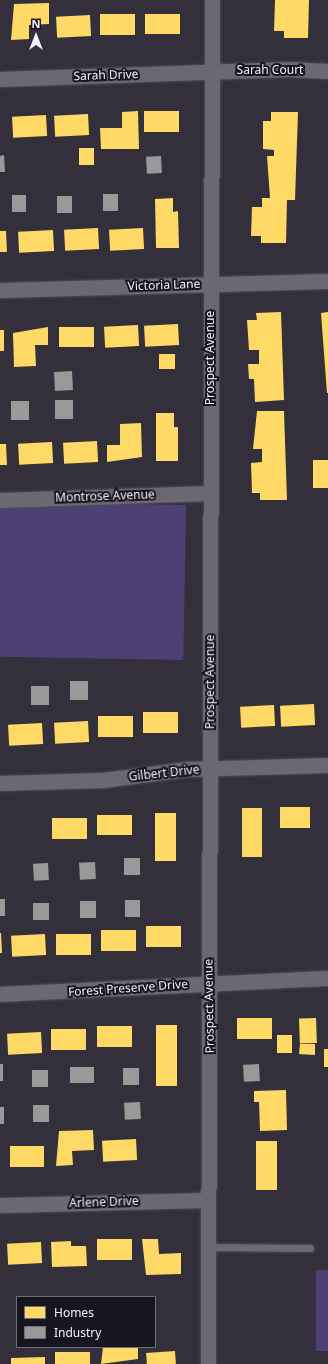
<!DOCTYPE html>
<html>
<head>
<meta charset="utf-8">
<style>
	body { margin:0 }
	#map { position:relative; width:328px; height:1364px; overflow:hidden; background:#33303b; font-family:"Noto Sans",sans-serif }
	div>[style] { position:absolute }
	.green>* { inset:0; background:#4e4073; transform-origin:0 0 }
	.homes>* { inset:0; background:#ffd966; transform-origin:0 0 }
	.industry>* { inset:0; background:#999; transform-origin:0 0 }
	.roads { filter:drop-shadow(0 0 1px #4f4d56) drop-shadow(0 0 1px #4f4d56) }
	.lane>* { height:7px; margin:-3.5px; padding:0 3.5px; transform-origin:3.5px; border-radius:3.5px; background:#6a6871 }
	.street>* { height:15px; margin:-7.5px; padding:0 7.5px; transform-origin:7.5px; border-radius:7.5px; background:#6a6871 }
	span { translate:-50% -50%; white-space:nowrap; text-align:center; line-height:1.15; -webkit-text-stroke:4px #17151f; paint-order:stroke }
	.street-label { font-size:12px; color:#f4f1fd }
	.legend { position:absolute; left:16px; top:1296px; width:140px; height:52px; box-sizing:border-box; background:#17151f; border:1px solid #6f6d78; margin:0; padding:5px 7px; list-style:none; font-size:12px; color:#f4f1fd }
	.legend li { display:flex; align-items:center; gap:8px; height:20px }
	.legend b { width:20px; border:1px solid #6f6d78 }
	.north { position:absolute; left:16px; top:16px; width:40px; height:40px; -webkit-text-stroke:3px #17151f; paint-order:stroke; rotate:0deg; font-size:11px; font-weight:700; line-height:16px; text-align:center; color:#f4f1fd }
	.north::after { content:''; display:block; margin:auto; width:14px; height:18px; background:#f4f1fd; clip-path:polygon(50% 0,100% 100%,50% 72%,0 100%) }
</style>
</head>
<body>
<div id="map">
	<div class="green">
		<div style="left:186px;top:505px;width:155px;height:186px;rotate:91deg"></div>
		<div style="left:316px;top:1270px;width:12px;height:81px"></div>
	</div>
	<div class="homes">
		<div style="clip-path:polygon(275px 0,309px 0,308px 38px,284px 38px,284px 31px,274px 31px)"></div>
		<div style="clip-path:polygon(49px 3px,49px 24px,29px 25px,29px 39px,11px 40px,14px 4px)"></div>
		<div style="left:135px;top:14px;width:21px;height:35px;rotate:90deg"></div>
		<div style="left:180px;top:14px;width:20px;height:35px;rotate:90deg"></div>
		<div style="left:90px;top:15px;width:21px;height:34px;rotate:87deg"></div>
		<div style="clip-path:polygon(138px 111px,139px 149px,101px 149px,100px 128px,122px 128px,122px 112px)"></div>
		<div style="left:179px;top:111px;width:21px;height:35px;rotate:90deg"></div>
		<div style="clip-path:polygon(271px 112px,298px 112px,295px 200px,287px 200px,286px 243px,261px 243px,261px 236px,251px 236px,252px 207px,262px 207px,262px 198px,270px 198px,267px 156px,274px 156px,274px 150px,263px 149px,263px 121px,271px 121px)"></div>
		<div style="left:88px;top:114px;width:21px;height:34px;rotate:87deg"></div>
		<div style="left:46px;top:115px;width:21px;height:34px;rotate:87deg"></div>
		<div style="left:79px;top:148px;width:15px;height:17px"></div>
		<div style="clip-path:polygon(173px 198px,173px 212px,178px 211px,179px 248px,156px 248px,155px 199px)"></div>
		<div style="left:98px;top:228px;width:21px;height:34px;rotate:87deg"></div>
		<div style="left:143px;top:228px;width:21px;height:34px;rotate:87deg"></div>
		<div style="left:53px;top:230px;width:21px;height:35px;rotate:87deg"></div>
		<div style="clip-path:polygon(0 231px,6px 231px,7px 252px,0 252px)"></div>
		<div style="clip-path:polygon(281px 312px,284px 400px,255px 402px,254px 379px,249px 379px,248px 364px,259px 364px,259px 350px,249px 350px,247px 320px,257px 320px,256px 313px)"></div>
		<div style="clip-path:polygon(328px 312px,328px 393px,327px 393px,321px 313px)"></div>
		<div style="left:178px;top:324px;width:21px;height:34px;rotate:87deg"></div>
		<div style="left:138px;top:325px;width:21px;height:34px;rotate:87deg"></div>
		<div style="clip-path:polygon(48px 327px,48px 345px,35px 345px,36px 366px,14px 367px,13px 333px)"></div>
		<div style="left:94px;top:327px;width:20px;height:35px;rotate:90deg"></div>
		<div style="left:0;top:330px;width:4px;height:21px"></div>
		<div style="left:159px;top:354px;width:16px;height:15px"></div>
		<div style="clip-path:polygon(257px 411px,284px 411px,287px 500px,260px 500px,260px 493px,252px 493px,251px 463px,262px 462px,262px 449px,253px 449px)"></div>
		<div style="clip-path:polygon(156px 413px,174px 413px,174px 427px,178px 427px,178px 461px,156px 461px)"></div>
		<div style="clip-path:polygon(141px 423px,142px 457px,107px 462px,107px 445px,120px 445px,120px 424px)"></div>
		<div style="left:97px;top:441px;width:21px;height:34px;rotate:87deg"></div>
		<div style="left:52px;top:442px;width:21px;height:34px;rotate:87deg"></div>
		<div style="clip-path:polygon(0 444px,6px 444px,7px 465px,0 465px)"></div>
		<div style="left:313px;top:460px;width:15px;height:28px"></div>
		<div style="left:314px;top:704px;width:21px;height:34px;rotate:87deg"></div>
		<div style="left:274px;top:705px;width:21px;height:34px;rotate:87deg"></div>
		<div style="left:178px;top:712px;width:21px;height:35px;rotate:90deg"></div>
		<div style="left:133px;top:716px;width:21px;height:35px;rotate:90deg"></div>
		<div style="left:88px;top:721px;width:21px;height:34px;rotate:87deg"></div>
		<div style="left:42px;top:723px;width:21px;height:34px;rotate:87deg"></div>
		<div style="left:310px;top:807px;width:21px;height:30px;rotate:90deg"></div>
		<div style="left:242px;top:808px;width:20px;height:49px"></div>
		<div style="left:155px;top:813px;width:21px;height:48px"></div>
		<div style="left:132px;top:815px;width:20px;height:35px;rotate:90deg"></div>
		<div style="left:87px;top:818px;width:21px;height:35px;rotate:90deg"></div>
		<div style="left:181px;top:926px;width:21px;height:35px;rotate:90deg"></div>
		<div style="left:136px;top:930px;width:21px;height:35px;rotate:90deg"></div>
		<div style="clip-path:polygon(0 933px,1px 933px,2px 953px,0 953px)"></div>
		<div style="left:45px;top:934px;width:21px;height:34px;rotate:87deg"></div>
		<div style="left:91px;top:934px;width:21px;height:35px;rotate:90deg"></div>
		<div style="left:272px;top:1018px;width:21px;height:35px;rotate:90deg"></div>
		<div style="left:316px;top:1018px;width:25px;height:17px;rotate:88deg"></div>
		<div style="left:156px;top:1025px;width:21px;height:61px"></div>
		<div style="left:132px;top:1026px;width:21px;height:35px;rotate:90deg"></div>
		<div style="left:86px;top:1029px;width:21px;height:35px;rotate:90deg"></div>
		<div style="left:41px;top:1032px;width:21px;height:34px;rotate:87deg"></div>
		<div style="left:277px;top:1035px;width:15px;height:18px"></div>
		<div style="clip-path:polygon(300px 1044px,315px 1044px,315px 1055px,299px 1054px)"></div>
		<div style="left:324px;top:1049px;width:4px;height:18px"></div>
		<div style="clip-path:polygon(286px 1090px,287px 1130px,260px 1131px,259px 1102px,254px 1102px,254px 1091px)"></div>
		<div style="clip-path:polygon(93px 1130px,94px 1150px,72px 1151px,73px 1165px,56px 1166px,59px 1131px)"></div>
		<div style="left:136px;top:1139px;width:21px;height:34px;rotate:87deg"></div>
		<div style="left:256px;top:1141px;width:21px;height:49px"></div>
		<div style="left:10px;top:1146px;width:34px;height:21px"></div>
		<div style="left:132px;top:1239px;width:21px;height:35px;rotate:90deg"></div>
		<div style="clip-path:polygon(142px 1239px,158px 1239px,159px 1254px,181px 1253px,181px 1274px,146px 1275px)"></div>
		<div style="clip-path:polygon(71px 1241px,71px 1246px,86px 1246px,87px 1266px,52px 1267px,51px 1242px)"></div>
		<div style="left:41px;top:1242px;width:21px;height:34px;rotate:87deg"></div>
		<div style="clip-path:polygon(103px 1347px,138px 1347px,138px 1359px,101px 1364px)"></div>
		<div style="left:175px;top:1351px;width:13px;height:29px;rotate:86deg"></div>
		<div style="left:90px;top:1352px;width:12px;height:35px;rotate:90deg"></div>
		<div style="clip-path:polygon(45px 1357px,45px 1364px,11px 1364px,11px 1358px)"></div>
	</div>
	<div class="industry">
		<div style="clip-path:polygon(4px 155px,5px 172px,0 172px,0 156px)"></div>
		<div style="left:161px;top:156px;width:17px;height:15px;rotate:87deg"></div>
		<div style="left:118px;top:194px;width:17px;height:15px;rotate:90deg"></div>
		<div style="left:12px;top:195px;width:14px;height:17px"></div>
		<div style="left:57px;top:196px;width:15px;height:17px"></div>
		<div style="left:72px;top:371px;width:19px;height:18px;rotate:87deg"></div>
		<div style="left:55px;top:400px;width:18px;height:19px"></div>
		<div style="left:29px;top:401px;width:19px;height:18px;rotate:90deg"></div>
		<div style="left:88px;top:681px;width:19px;height:18px;rotate:90deg"></div>
		<div style="left:49px;top:686px;width:19px;height:18px;rotate:90deg"></div>
		<div style="left:124px;top:858px;width:16px;height:17px"></div>
		<div style="left:95px;top:862px;width:17px;height:16px;rotate:87deg"></div>
		<div style="left:48px;top:863px;width:17px;height:15px;rotate:87deg"></div>
		<div style="left:0;top:899px;width:5px;height:17px"></div>
		<div style="left:125px;top:900px;width:15px;height:17px"></div>
		<div style="left:80px;top:901px;width:16px;height:17px"></div>
		<div style="left:33px;top:903px;width:16px;height:17px"></div>
		<div style="left:0;top:1064px;width:3px;height:17px"></div>
		<div style="left:259px;top:1064px;width:17px;height:16px;rotate:87deg"></div>
		<div style="left:94px;top:1067px;width:16px;height:24px;rotate:90deg"></div>
		<div style="left:139px;top:1068px;width:17px;height:16px;rotate:90deg"></div>
		<div style="left:32px;top:1070px;width:16px;height:17px"></div>
		<div style="left:140px;top:1102px;width:17px;height:16px;rotate:87deg"></div>
		<div style="left:33px;top:1105px;width:16px;height:17px"></div>
		<div style="left:0;top:1107px;width:4px;height:17px"></div>
	</div>
	<div class="roads">
		<div class="lane">
			<div style="left:208px;top:1247px;width:102px;rotate:0.6deg"></div>
		</div>
		<div class="street">
			<div style="left:0;top:79px;width:289px;rotate:-2deg"></div>
			<div style="left:289px;top:69px;width:39px;rotate:3deg"></div>
			<div style="left:0;top:290px;width:328px;rotate:-1.6deg"></div>
			<div style="left:0;top:500px;width:210px;rotate:-1.9deg"></div>
			<div style="left:0;top:783px;width:103px;rotate:-1.7deg"></div>
			<div style="left:103px;top:780px;width:85px;rotate:-7.5deg"></div>
			<div style="left:187px;top:769px;width:141px;rotate:-1.6deg"></div>
			<div style="left:0;top:994px;width:328px;rotate:-2.8deg"></div>
			<div style="left:0;top:1205px;width:208px;rotate:-1.4deg"></div>
			<div style="left:208px;top:1364px;width:1364px;rotate:-89.83deg"></div>
		</div>
	</div>
	<div class="street-label">
		<span style="left:270px;top:70px">Sarah Court</span>
		<span style="left:106px;top:75px;rotate:-2deg">Sarah Drive</span>
		<span style="left:164px;top:285px;rotate:-2deg">Victoria Lane</span>
		<span style="left:210px;top:358px;rotate:-90deg">Prospect Avenue</span>
		<span style="left:105px;top:496px;rotate:-2deg">Montrose Avenue</span>
		<span style="left:210px;top:682px;rotate:-90deg">Prospect Avenue</span>
		<span style="left:164px;top:773px;rotate:-6deg">Gilbert Drive</span>
		<span style="left:128px;top:988px;rotate:-4deg">Forest Preserve Drive</span>
		<span style="left:209px;top:1006px;rotate:-91deg">Prospect Avenue</span>
		<span style="left:104px;top:1202px;rotate:-2deg">Arlene Drive</span>
	</div>
	<ul class="legend">
	<li><b style="height:11px;background:#ffd966"></b>Homes</li>
	<li><b style="height:11px;background:#999"></b>Industry</li>
	</ul>
	<div class="north">N</div>
</div>
</body>
</html>
